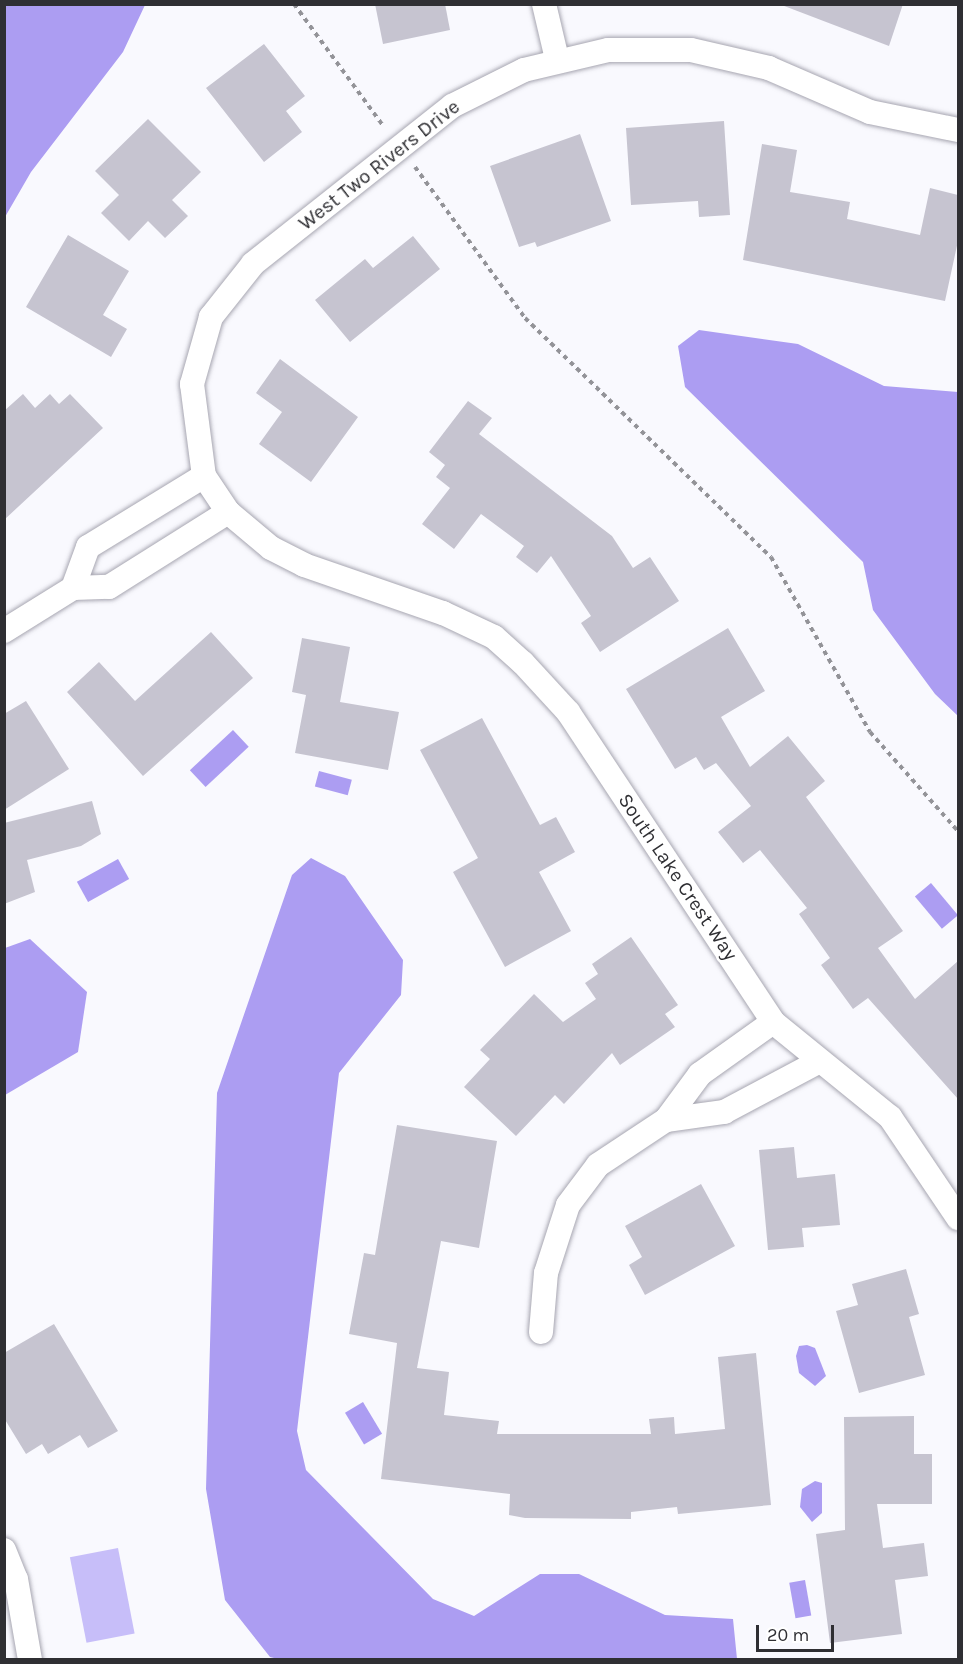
<!DOCTYPE html>
<html>
<head>
<meta charset="utf-8">
<style>
	body { margin:0 }
	#map { position:relative; width:963px; height:1664px; overflow:hidden; background:#f9f9fe; font-family:Karla,sans-serif }
	div>[style] { position:absolute }
	.green>* { inset:0; background:#c7bef9; transform-origin:0 0 }
	.water>* { inset:0; background:#ac9df2; transform-origin:0 0 }
	.building>* { inset:0; background:#c6c4d0 }
	.path>* { height:4px; margin-top:-2px; transform-origin:0; background:repeating-linear-gradient(90deg,#939398 0 4.5px,transparent 0 9px) }
	.roads { filter:drop-shadow(0 0 2px #a7a6b1) drop-shadow(0 0 2px #a7a6b1) }
	.street>* { height:24px; margin:-12px; padding:0 12px; transform-origin:12px; border-radius:12px; background:#fff }
	span { translate:-50% -50%; white-space:nowrap; text-align:center; line-height:1.15; -webkit-text-stroke:5px #fff; paint-order:stroke }
	.street-label { font-size:20px; color:#2f2f33 }
	.frame { position:absolute; inset:0; border:6px solid #2f2f33; pointer-events:none }
	.scale { position:absolute; left:756px; top:1625px; width:78px; height:27px; box-sizing:border-box; border:3px solid #2f2f33; border-top:0; padding-left:8px; font-size:18px; line-height:21px; white-space:nowrap; color:#2f2f33; -webkit-text-stroke:4px #fff; paint-order:stroke }
</style>
</head>
<body>
<div id="map">
	<div class="green">
		<div style="left:118px;top:1548px;width:87px;height:49px;rotate:79deg"></div>
	</div>
	<div class="water">
		<div style="clip-path:polygon(5px 4px,145px 5px,123px 52px,31px 172px,5px 217px)"></div>
		<div style="clip-path:polygon(699px 330px,798px 344px,884px 386px,958px 392px,958px 716px,935px 694px,873px 610px,863px 562px,685px 387px,678px 346px)"></div>
		<div style="left:233px;top:730px;width:23px;height:59px;rotate:47deg"></div>
		<div style="left:319px;top:771px;width:34px;height:16px;rotate:15deg"></div>
		<div style="clip-path:polygon(311px 858px,345px 876px,403px 960px,401px 995px,339px 1073px,297px 1431px,306px 1470px,433px 1599px,474px 1616px,540px 1574px,579px 1574px,665px 1615px,733px 1619px,737px 1659px,278px 1659px,270px 1657px,225px 1600px,206px 1489px,217px 1093px,292px 875px)"></div>
		<div style="left:118px;top:859px;width:23px;height:47px;rotate:61deg"></div>
		<div style="left:931px;top:883px;width:42px;height:21px;rotate:50deg"></div>
		<div style="clip-path:polygon(30px 939px,87px 992px,78px 1052px,5px 1095px,5px 948px)"></div>
		<div style="clip-path:polygon(807px 1345px,815px 1348px,826px 1376px,815px 1386px,799px 1373px,796px 1356px,799px 1346px)"></div>
		<div style="left:363px;top:1402px;width:37px;height:21px;rotate:59deg"></div>
		<div style="clip-path:polygon(815px 1481px,822px 1483px,822px 1513px,812px 1522px,800px 1507px,802px 1489px)"></div>
		<div style="left:805px;top:1580px;width:36px;height:16px;rotate:80deg"></div>
	</div>
	<div class="building">
		<div style="clip-path:polygon(375px 4px,445px 4px,450px 30px,383px 44px)"></div>
		<div style="clip-path:polygon(779px 4px,903px 4px,889px 46px)"></div>
		<div style="clip-path:polygon(264px 44px,305px 96px,286px 111px,302px 132px,264px 162px,206px 88px)"></div>
		<div style="clip-path:polygon(148px 119px,201px 172px,172px 200px,188px 216px,165px 238px,148px 221px,129px 241px,101px 213px,119px 195px,95px 171px)"></div>
		<div style="clip-path:polygon(724px 121px,730px 215px,699px 217px,698px 201px,631px 205px,626px 128px)"></div>
		<div style="clip-path:polygon(580px 134px,611px 221px,537px 247px,535px 242px,519px 247px,490px 166px)"></div>
		<div style="clip-path:polygon(762px 144px,797px 150px,790px 192px,850px 202px,847px 219px,920px 235px,930px 188px,958px 195px,958px 241px,945px 301px,743px 260px)"></div>
		<div style="clip-path:polygon(68px 235px,129px 271px,103px 315px,127px 329px,111px 357px,26px 307px)"></div>
		<div style="clip-path:polygon(413px 236px,440px 269px,350px 342px,315px 300px,365px 259px,373px 268px)"></div>
		<div style="clip-path:polygon(280px 359px,358px 417px,311px 482px,259px 444px,282px 412px,256px 393px)"></div>
		<div style="clip-path:polygon(23px 394px,35px 408px,50px 394px,59px 404px,70px 394px,103px 428px,4px 520px,4px 411px)"></div>
		<div style="clip-path:polygon(468px 401px,492px 418px,479px 434px,612px 536px,633px 568px,650px 557px,679px 601px,600px 652px,581px 623px,591px 616px,551px 556px,537px 573px,516px 557px,524px 546px,481px 514px,454px 549px,422px 524px,450px 488px,436px 477px,445px 465px,429px 452px)"></div>
		<div style="clip-path:polygon(728px 628px,765px 691px,721px 717px,750px 767px,788px 736px,825px 781px,806px 797px,903px 931px,878px 948px,915px 999px,958px 961px,958px 1099px,868px 998px,853px 1009px,821px 965px,830px 958px,799px 914px,807px 908px,760px 850px,743px 863px,718px 832px,751px 806px,716px 763px,704px 770px,696px 757px,675px 769px,626px 689px)"></div>
		<div style="clip-path:polygon(211px 632px,253px 678px,143px 776px,67px 692px,99px 662px,135px 701px)"></div>
		<div style="clip-path:polygon(302px 638px,350px 647px,340px 702px,399px 712px,388px 770px,295px 753px,306px 695px,292px 692px)"></div>
		<div style="clip-path:polygon(26px 701px,69px 769px,4px 810px,4px 714px)"></div>
		<div style="clip-path:polygon(482px 718px,540px 825px,556px 817px,575px 852px,539px 872px,571px 931px,505px 967px,453px 872px,478px 858px,420px 750px)"></div>
		<div style="clip-path:polygon(92px 801px,101px 834px,81px 846px,27px 860px,35px 892px,4px 904px,4px 823px)"></div>
		<div style="clip-path:polygon(631px 937px,678px 1005px,665px 1014px,675px 1027px,620px 1065px,612px 1053px,564px 1104px,555px 1095px,516px 1136px,464px 1087px,490px 1059px,480px 1050px,534px 994px,563px 1022px,596px 999px,585px 983px,598px 974px,592px 964px)"></div>
		<div style="clip-path:polygon(397px 1125px,497px 1141px,479px 1248px,441px 1241px,417px 1368px,449px 1372px,444px 1415px,499px 1421px,497px 1434px,651px 1434px,649px 1419px,674px 1417px,675px 1434px,725px 1429px,718px 1357px,756px 1353px,771px 1505px,678px 1514px,677px 1507px,631px 1512px,631px 1519px,525px 1518px,509px 1515px,510px 1494px,381px 1479px,397px 1343px,349px 1334px,364px 1253px,375px 1255px)"></div>
		<div style="clip-path:polygon(794px 1147px,797px 1178px,835px 1174px,840px 1225px,802px 1228px,804px 1247px,768px 1250px,759px 1150px)"></div>
		<div style="clip-path:polygon(701px 1184px,735px 1246px,645px 1295px,629px 1265px,642px 1257px,625px 1226px)"></div>
		<div style="clip-path:polygon(906px 1269px,919px 1314px,909px 1317px,925px 1375px,859px 1393px,836px 1311px,858px 1305px,852px 1284px)"></div>
		<div style="clip-path:polygon(54px 1324px,118px 1431px,88px 1448px,80px 1435px,48px 1454px,42px 1444px,26px 1454px,4px 1418px,4px 1353px)"></div>
		<div style="clip-path:polygon(914px 1416px,914px 1454px,932px 1454px,932px 1504px,877px 1504px,883px 1548px,924px 1543px,928px 1576px,895px 1580px,902px 1634px,830px 1643px,816px 1534px,845px 1530px,844px 1417px)"></div>
	</div>
	<div class="path">
		<div style="left:294px;top:4px;width:152px;rotate:53.8deg"></div>
		<div style="left:415px;top:167px;width:187px;rotate:53.9deg"></div>
		<div style="left:525px;top:318px;width:343px;rotate:44.2deg"></div>
		<div style="left:771px;top:557px;width:201px;rotate:60.5deg"></div>
		<div style="left:870px;top:732px;width:132px;rotate:48.4deg"></div>
	</div>
	<div class="roads">
		<div class="street">
			<div style="left:544px;top:4px;width:57px;rotate:76.7deg"></div>
			<div style="left:958px;top:130px;width:90px;rotate:-168.4deg"></div>
			<div style="left:870px;top:112px;width:110px;rotate:-156.5deg"></div>
			<div style="left:769px;top:68px;width:80px;rotate:-167deg"></div>
			<div style="left:691px;top:50px;width:83px;rotate:180deg"></div>
			<div style="left:608px;top:50px;width:86px;rotate:166.6deg"></div>
			<div style="left:524px;top:70px;width:80px;rotate:153.4deg"></div>
			<div style="left:452px;top:106px;width:254px;rotate:141.6deg"></div>
			<div style="left:253px;top:264px;width:68px;rotate:128.4deg"></div>
			<div style="left:211px;top:317px;width:70px;rotate:105.8deg"></div>
			<div style="left:192px;top:384px;width:93px;rotate:82.6deg"></div>
			<div style="left:204px;top:476px;width:43px;rotate:56.3deg"></div>
			<div style="left:228px;top:512px;width:56px;rotate:39.9deg"></div>
			<div style="left:271px;top:548px;width:37px;rotate:27deg"></div>
			<div style="left:304px;top:565px;width:147px;rotate:19.1deg"></div>
			<div style="left:443px;top:613px;width:56px;rotate:25.2deg"></div>
			<div style="left:494px;top:637px;width:39px;rotate:42deg"></div>
			<div style="left:523px;top:663px;width:67px;rotate:47.4deg"></div>
			<div style="left:568px;top:712px;width:372px;rotate:56.5deg"></div>
			<div style="left:773px;top:1022px;width:151px;rotate:39.1deg"></div>
			<div style="left:890px;top:1117px;width:122px;rotate:56deg"></div>
			<div style="left:204px;top:476px;width:136px;rotate:148.5deg"></div>
			<div style="left:88px;top:547px;width:44px;rotate:110.1deg"></div>
			<div style="left:73px;top:588px;width:36px;rotate:-2deg"></div>
			<div style="left:109px;top:587px;width:141px;rotate:-32.2deg"></div>
			<div style="left:4px;top:631px;width:81px;rotate:-31.9deg"></div>
			<div style="left:773px;top:1022px;width:90px;rotate:144.5deg"></div>
			<div style="left:700px;top:1074px;width:57px;rotate:126.5deg"></div>
			<div style="left:666px;top:1120px;width:59px;rotate:-7.9deg"></div>
			<div style="left:724px;top:1112px;width:106px;rotate:-28deg"></div>
			<div style="left:541px;top:1332px;width:59px;rotate:-85.2deg"></div>
			<div style="left:546px;top:1273px;width:71px;rotate:-72.1deg"></div>
			<div style="left:568px;top:1205px;width:50px;rotate:-53.1deg"></div>
			<div style="left:598px;top:1165px;width:82px;rotate:-33.5deg"></div>
			<div style="left:4px;top:1550px;width:31px;rotate:68deg"></div>
			<div style="left:16px;top:1579px;width:82px;rotate:80.2deg"></div>
		</div>
	</div>
	<div class="street-label">
		<span style="left:379px;top:165px;rotate:-38deg">West Two Rivers Drive</span>
		<span style="left:678px;top:877px;rotate:56deg">South Lake Crest Way</span>
	</div>
	<div class="frame"></div>
	<div class="scale">20 m</div>
</div>
</body>
</html>
